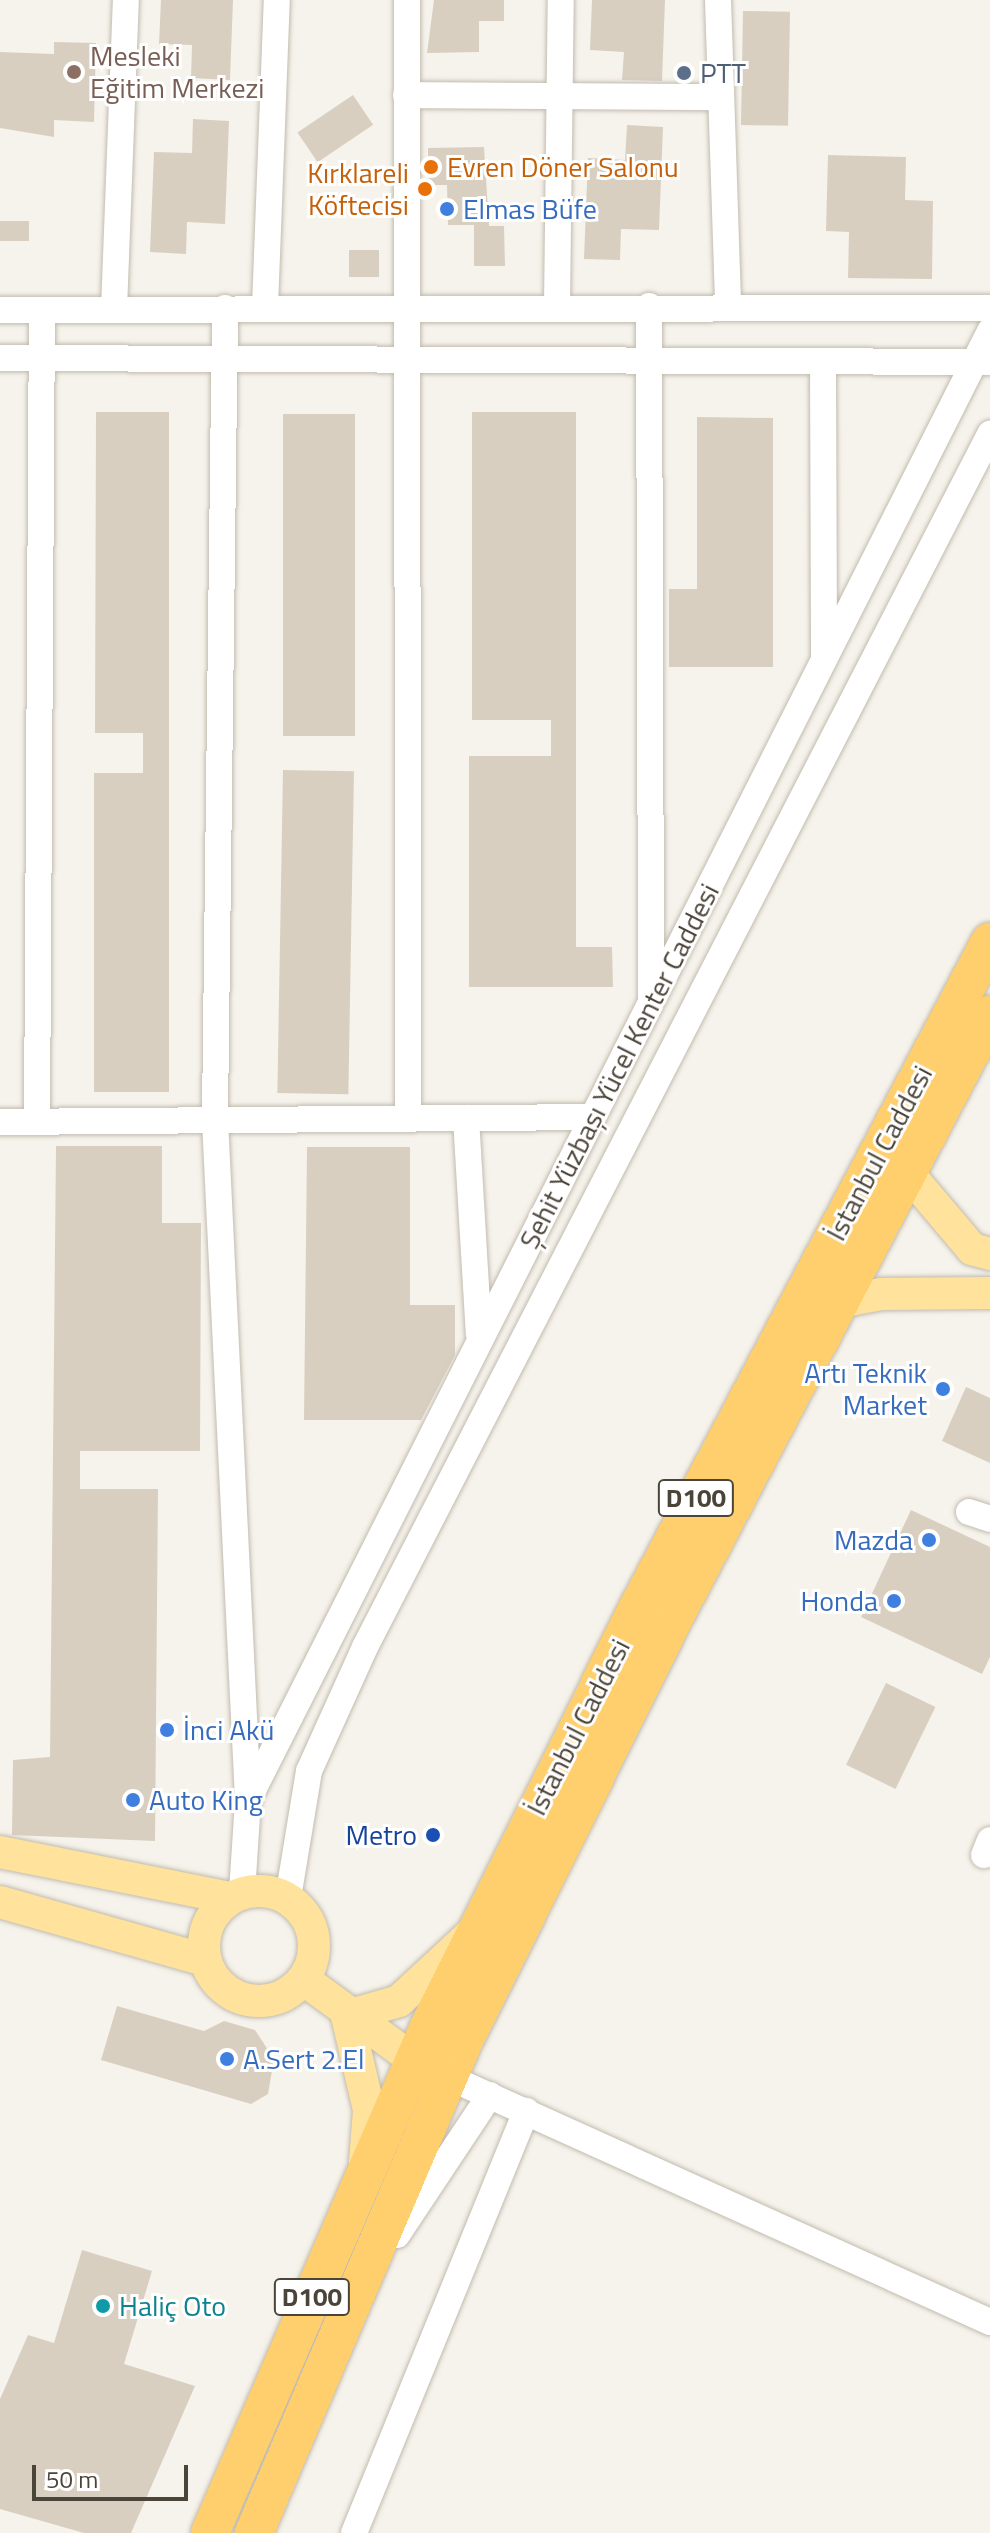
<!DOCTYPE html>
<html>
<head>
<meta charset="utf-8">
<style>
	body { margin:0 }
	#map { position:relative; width:990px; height:2533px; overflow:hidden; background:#f6f3ec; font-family:"Titillium Web",sans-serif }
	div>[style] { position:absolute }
	.building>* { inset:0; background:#d8cfc1; transform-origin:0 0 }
	.roads { filter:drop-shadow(0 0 2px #c2bbae) drop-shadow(0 0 2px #c2bbae) }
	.minor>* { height:26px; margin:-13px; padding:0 13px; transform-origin:13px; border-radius:13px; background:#fff }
	.major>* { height:32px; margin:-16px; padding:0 16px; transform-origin:16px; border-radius:16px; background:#ffe39c }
	.major>.ring { margin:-16px; padding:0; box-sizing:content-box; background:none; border:32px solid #ffe39c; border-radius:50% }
	.highway>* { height:38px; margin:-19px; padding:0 19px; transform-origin:19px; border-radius:19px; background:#ffcf6e }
	.dots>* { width:22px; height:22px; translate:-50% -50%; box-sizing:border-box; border:4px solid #fff; border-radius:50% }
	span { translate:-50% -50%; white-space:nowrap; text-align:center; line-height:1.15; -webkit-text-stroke:6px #fff; paint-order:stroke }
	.shield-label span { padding:2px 6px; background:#fff; border:2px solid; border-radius:6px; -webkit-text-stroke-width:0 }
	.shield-label { font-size:26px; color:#4b4439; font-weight:700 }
	.education-label { font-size:28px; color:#785e54 }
	.left { translate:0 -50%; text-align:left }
	.service-label { font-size:28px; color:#4e5e75 }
	.food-label { font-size:28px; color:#c56008 }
	.right { translate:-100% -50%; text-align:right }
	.shop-label { font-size:28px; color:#366cbe }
	.street-label { font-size:28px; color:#4b4439 }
	.transit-label { font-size:28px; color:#164399 }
	.culture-label { font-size:28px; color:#0d838f }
	.scale { position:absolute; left:32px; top:2465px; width:156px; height:36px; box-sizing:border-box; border:4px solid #4b4439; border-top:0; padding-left:10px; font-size:24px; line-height:28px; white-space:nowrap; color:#4b4439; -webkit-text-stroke:6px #fff; paint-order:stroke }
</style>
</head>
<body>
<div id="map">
	<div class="building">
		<div style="clip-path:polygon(161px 0,233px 0,230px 80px,191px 78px,192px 45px,159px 44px)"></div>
		<div style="clip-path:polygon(434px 0,504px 0,504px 21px,479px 21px,479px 52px,427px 53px)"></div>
		<div style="clip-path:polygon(592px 0,665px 0,662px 81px,622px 80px,624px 52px,590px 50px)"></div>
		<div style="left:743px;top:11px;width:47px;height:114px;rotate:1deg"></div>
		<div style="clip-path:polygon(54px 42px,96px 43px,94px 122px,54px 120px,54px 137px,0 128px,0 52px,54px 54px)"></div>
		<div style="left:353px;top:95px;width:36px;height:67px;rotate:56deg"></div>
		<div style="clip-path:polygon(193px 119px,229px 121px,225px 224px,187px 222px,186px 254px,150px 252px,154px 152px,192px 153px)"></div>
		<div style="clip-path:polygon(627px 125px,663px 127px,659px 230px,621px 229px,620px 260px,584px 259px,588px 158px,625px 160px)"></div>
		<div style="clip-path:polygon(484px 147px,489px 226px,504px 226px,505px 266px,474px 266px,474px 225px,448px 225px,447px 185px,428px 185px,428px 148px)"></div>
		<div style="clip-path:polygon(828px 155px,906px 157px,905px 200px,933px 201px,932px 279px,848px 278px,849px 232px,826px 231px)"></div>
		<div style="left:0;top:221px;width:29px;height:20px"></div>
		<div style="left:349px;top:250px;width:30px;height:27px"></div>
		<div style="clip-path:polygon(96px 412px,169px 412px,169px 1092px,94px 1092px,94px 773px,143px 773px,143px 733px,95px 733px)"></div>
		<div style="clip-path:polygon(472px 412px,576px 412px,576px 947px,612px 947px,613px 987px,469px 987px,469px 756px,551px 756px,551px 720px,472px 720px)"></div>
		<div style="left:283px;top:414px;width:72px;height:322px"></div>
		<div style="clip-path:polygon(697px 417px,773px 418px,773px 667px,669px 667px,669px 589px,697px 589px)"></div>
		<div style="left:283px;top:770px;width:71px;height:323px;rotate:1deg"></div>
		<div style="clip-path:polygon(56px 1146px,162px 1146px,162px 1223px,201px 1223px,200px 1451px,80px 1451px,80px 1489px,158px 1489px,155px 1841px,12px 1835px,13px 1760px,50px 1757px)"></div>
		<div style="clip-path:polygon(307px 1147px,410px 1147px,410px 1305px,455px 1305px,455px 1355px,421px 1420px,304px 1420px)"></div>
		<div style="clip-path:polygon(966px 1387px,990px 1398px,990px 1463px,942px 1441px)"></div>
		<div style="clip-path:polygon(911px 1510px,990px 1547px,990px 1657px,982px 1674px,861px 1617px)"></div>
		<div style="left:886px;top:1683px;width:55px;height:91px;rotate:26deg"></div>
		<div style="clip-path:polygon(117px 2006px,204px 2031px,224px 2021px,255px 2030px,274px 2059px,268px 2094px,251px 2104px,101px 2060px)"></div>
		<div style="clip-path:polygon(82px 2250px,152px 2271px,124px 2364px,195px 2386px,131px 2533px,84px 2533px,0 2509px,0 2399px,28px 2335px,54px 2343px)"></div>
	</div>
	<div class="roads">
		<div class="minor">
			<div style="left:407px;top:0;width:1119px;rotate:89.95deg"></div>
			<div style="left:718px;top:0;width:307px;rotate:88.1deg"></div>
			<div style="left:406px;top:95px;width:315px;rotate:0.4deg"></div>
			<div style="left:557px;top:306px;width:306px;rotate:-89.3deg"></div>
			<div style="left:649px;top:306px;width:693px;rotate:89.83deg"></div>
			<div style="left:265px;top:307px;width:307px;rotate:-87.8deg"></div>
			<div style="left:225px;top:308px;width:812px;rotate:90.71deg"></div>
			<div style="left:215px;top:1120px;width:681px;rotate:87.22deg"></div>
			<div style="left:248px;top:1800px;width:93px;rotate:93.7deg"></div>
			<div style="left:114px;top:309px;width:309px;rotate:-87.8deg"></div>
			<div style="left:0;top:310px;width:990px;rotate:-0.12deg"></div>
			<div style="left:0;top:358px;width:988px;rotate:0.23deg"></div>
			<div style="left:823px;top:362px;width:296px;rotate:89.8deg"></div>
			<div style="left:466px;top:1118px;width:216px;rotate:86.6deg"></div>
			<div style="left:0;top:1122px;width:592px;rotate:-0.48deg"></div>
			<div style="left:37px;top:1122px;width:812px;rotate:-89.65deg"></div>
			<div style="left:969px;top:1512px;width:22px;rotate:18deg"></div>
			<div style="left:248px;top:1800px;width:1646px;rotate:-63.2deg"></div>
			<div style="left:984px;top:1855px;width:16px;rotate:-68deg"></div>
			<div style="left:288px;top:1898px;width:129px;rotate:-80.6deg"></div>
			<div style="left:309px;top:1771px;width:136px;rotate:-65.7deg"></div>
			<div style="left:365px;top:1647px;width:1365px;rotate:-62.74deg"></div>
			<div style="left:448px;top:2077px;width:595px;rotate:24.32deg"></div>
			<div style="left:397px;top:2235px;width:168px;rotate:-56.4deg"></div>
			<div style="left:354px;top:2533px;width:456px;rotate:-67.8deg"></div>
		</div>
		<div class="major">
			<div style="left:907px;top:1172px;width:101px;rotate:49.8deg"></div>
			<div style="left:972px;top:1249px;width:19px;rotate:16deg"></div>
			<div style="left:839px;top:1302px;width:43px;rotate:-10.8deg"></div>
			<div style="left:881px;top:1294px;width:109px;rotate:-0.5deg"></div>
			<div style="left:0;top:1852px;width:236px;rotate:11.3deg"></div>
			<div class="ring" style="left:204px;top:1891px;width:78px;height:78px"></div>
			<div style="left:0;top:1902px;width:213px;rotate:15.8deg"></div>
			<div style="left:303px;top:1979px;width:137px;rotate:36.1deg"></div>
			<div style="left:347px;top:2016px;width:97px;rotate:76.8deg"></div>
			<div style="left:369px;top:2110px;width:52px;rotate:94.4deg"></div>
			<div style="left:347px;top:2016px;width:54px;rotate:-16.1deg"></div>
			<div style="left:399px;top:2001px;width:97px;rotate:-42.9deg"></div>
		</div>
		<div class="highway">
			<div style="left:210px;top:2533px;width:549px;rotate:-66.61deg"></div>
			<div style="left:428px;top:2029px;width:477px;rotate:-63.5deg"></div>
			<div style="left:641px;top:1602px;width:747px;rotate:-62.13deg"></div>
			<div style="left:254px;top:2533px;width:530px;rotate:-66.91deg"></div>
			<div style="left:462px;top:2045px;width:479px;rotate:-63.6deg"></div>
			<div style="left:675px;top:1616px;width:679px;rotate:-62.34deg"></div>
		</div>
	</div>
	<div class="dots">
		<div style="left:74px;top:72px;background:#8d6e63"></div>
		<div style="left:684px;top:73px;background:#5c6f8a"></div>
		<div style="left:431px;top:167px;background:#e8710a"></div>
		<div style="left:425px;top:189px;background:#e8710a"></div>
		<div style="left:447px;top:209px;background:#3f7fe0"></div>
		<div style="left:943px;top:1389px;background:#3f7fe0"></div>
		<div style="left:929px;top:1540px;background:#3f7fe0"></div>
		<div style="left:894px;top:1601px;background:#3f7fe0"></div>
		<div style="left:167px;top:1730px;background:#3f7fe0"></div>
		<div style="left:133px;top:1800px;background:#3f7fe0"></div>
		<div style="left:433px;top:1835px;background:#1a4fb4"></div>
		<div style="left:227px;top:2059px;background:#3f7fe0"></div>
		<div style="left:103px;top:2306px;background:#0f9aa8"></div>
	</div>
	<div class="shield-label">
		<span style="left:696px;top:1498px">D100</span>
		<span style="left:312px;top:2297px">D100</span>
	</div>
	<div class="education-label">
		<span class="left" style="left:90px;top:72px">Mesleki<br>Eğitim Merkezi</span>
	</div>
	<div class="service-label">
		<span class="left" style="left:700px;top:73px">PTT</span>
	</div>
	<div class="food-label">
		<span class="left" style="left:447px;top:167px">Evren Döner Salonu</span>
		<span class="right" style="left:409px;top:189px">Kırklareli<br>Köftecisi</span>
	</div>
	<div class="shop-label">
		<span class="left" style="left:463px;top:209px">Elmas Büfe</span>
		<span class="right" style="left:927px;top:1389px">Artı Teknik<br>Market</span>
		<span class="right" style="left:913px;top:1540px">Mazda</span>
		<span class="right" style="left:878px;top:1601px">Honda</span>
		<span class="left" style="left:183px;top:1730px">İnci Akü</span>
		<span class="left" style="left:149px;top:1800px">Auto King</span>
		<span class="left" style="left:243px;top:2059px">A.Sert 2.El</span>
	</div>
	<div class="street-label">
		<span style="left:619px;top:1066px;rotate:-63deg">Şehit Yüzbaşı Yücel Kenter Caddesi</span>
		<span style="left:879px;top:1153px;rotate:-62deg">İstanbul Caddesi</span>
		<span style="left:578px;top:1727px;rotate:-63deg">İstanbul Caddesi</span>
	</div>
	<div class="transit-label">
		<span class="right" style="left:417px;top:1835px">Metro</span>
	</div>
	<div class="culture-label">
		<span class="left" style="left:119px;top:2306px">Haliç Oto</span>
	</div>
	<div class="scale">50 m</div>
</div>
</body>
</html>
